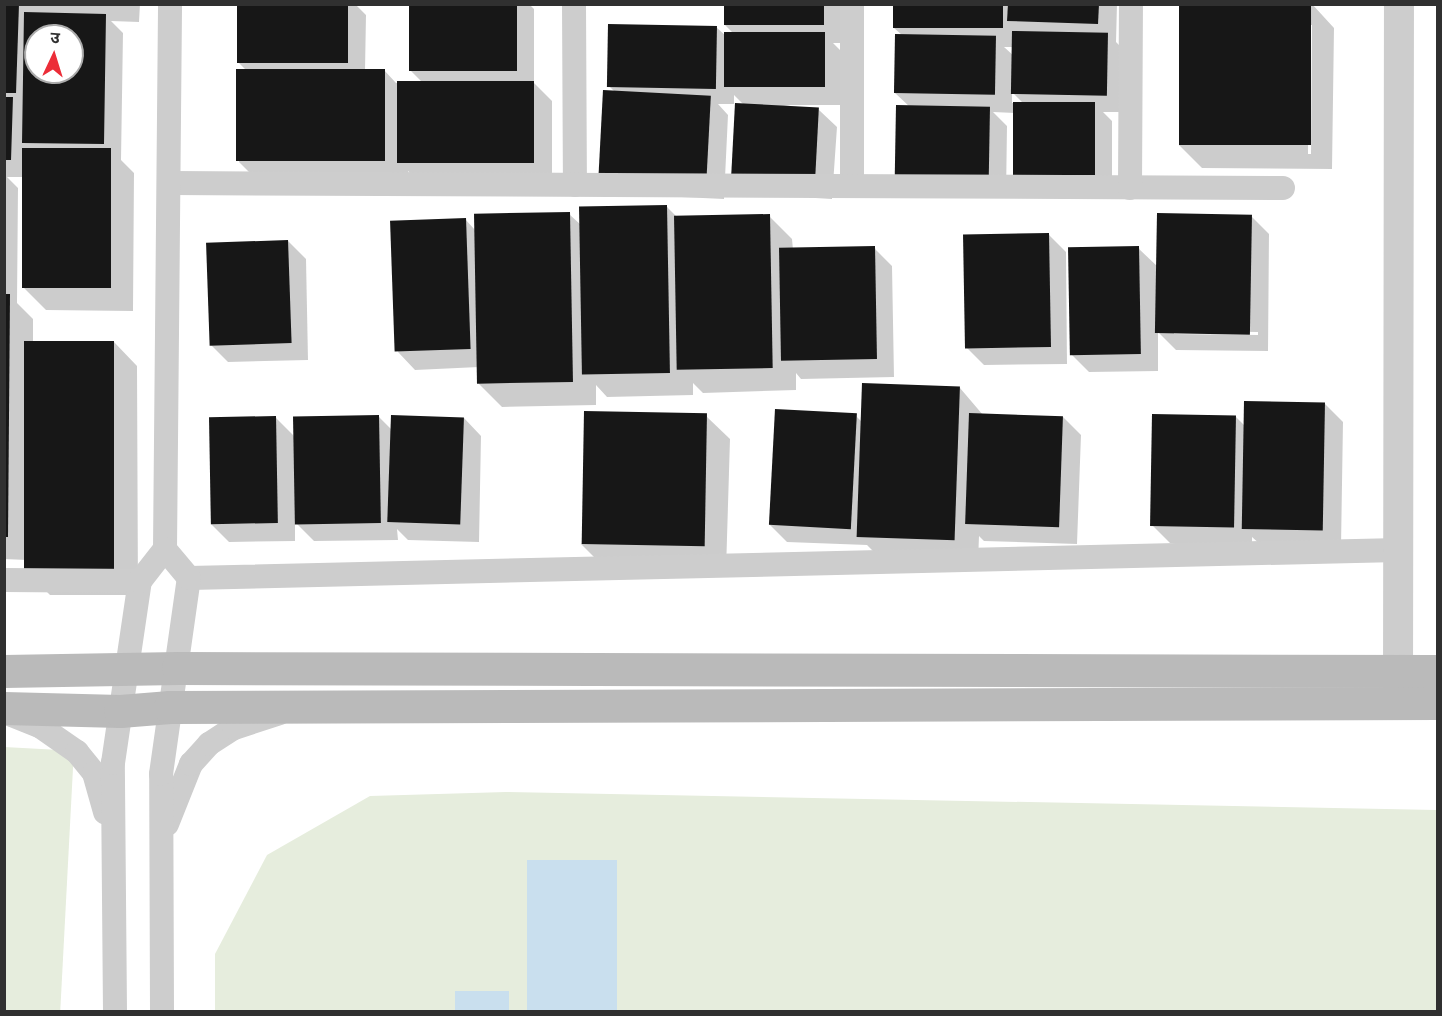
<!DOCTYPE html>
<html>
<head>
<meta charset="utf-8">
<style>
	body { margin:0 }
	#map { position:relative; width:1442px; height:1016px; overflow:hidden; background:#fff; font-family:"Source Sans 3","Noto Sans Devanagari",sans-serif }
	div>[style] { position:absolute }
	.green>* { inset:0; background:#e6eddd; transform-origin:0 0 }
	.water>* { inset:0; background:#c9dfee; transform-origin:0 0 }
	.shadow>* { inset:0; background:#0003 }
	.building>* { inset:0; background:#171717; transform-origin:0 0 }
	.minor>* { height:24px; margin:-12px; padding:0 12px; transform-origin:12px; border-radius:12px; background:#cdcdcd }
	.tertiary>* { height:30px; margin:-15px; padding:0 15px; transform-origin:15px; border-radius:15px; background:#cdcdcd }
	.secondary>* { height:33px; margin:-16.5px; padding:0 16.5px; transform-origin:16.5px; border-radius:16.5px; background:#bababa }
	span { translate:-50% -50%; white-space:nowrap; text-align:center; line-height:1.15; -webkit-text-stroke:6px #fff; paint-order:stroke }
	.frame { position:absolute; inset:0; border:6px solid #303030; pointer-events:none }
	.north { position:absolute; left:24px; top:24px; width:60px; height:60px; box-sizing:border-box; background:#fff; border:2px solid #acacac; border-radius:50%; rotate:4deg; font-size:16px; font-weight:700; line-height:24px; text-align:center; color:#303030 }
	.north::after { content:''; display:block; margin:auto; width:21px; height:27px; background:#ec2d38; clip-path:polygon(50% 0,100% 100%,50% 72%,0 100%) }
</style>
</head>
<body>
<div id="map">
	<div class="green">
		<div style="left:4px;top:747px;width:70px;height:264px;rotate:3deg"></div>
		<div style="clip-path:polygon(506px 792px,1437px 810px,1437px 1011px,215px 1012px,215px 954px,267px 855px,370px 796px)"></div>
	</div>
	<div class="water">
		<div style="left:617px;top:860px;width:151px;height:90px;rotate:90deg"></div>
		<div style="left:509px;top:991px;width:20px;height:54px;rotate:90deg"></div>
	</div>
	<div class="shadow">
		<div style="clip-path:polygon(evenodd,4px 4px,140px 4px,139px 22px,111px 21px,123px 33px,121px 160px,134px 173px,133px 311px,46px 310px,23px 287px,23px 177px,7px 177px,18px 188px,17px 303px,33px 319px,33px 343px,114px 342px,137px 366px,138px 595px,50px 595px,27px 572px,27px 560px,4px 559px,4px 4px,36px 36px,72px 36px,72px 72px,36px 72px,36px 36px)"></div>
		<div style="clip-path:polygon(238px 4px,355px 4px,366px 15px,365px 71px,384px 70px,396px 83px,423px 83px,411px 71px,411px 4px,529px 4px,534px 9px,534px 83px,552px 101px,552px 180px,417px 180px,408px 171px,408px 183px,262px 185px,239px 162px,248px 72px,238px 62px)"></div>
		<div style="clip-path:polygon(725px 4px,841px 4px,841px 43px,833px 43px,842px 52px,842px 105px,784px 105px,819px 110px,837px 127px,832px 199px,750px 194px,744px 105px,734px 95px,734px 104px,718px 104px,728px 115px,724px 199px,618px 194px,615px 92px,609px 86px,716px 27px,726px 36px,734px 34px,725px 25px)"></div>
		<div style="clip-path:polygon(evenodd,895px 4px,1117px 4px,1116px 42px,1125px 51px,1125px 112px,1103px 112px,1112px 121px,1112px 192px,1015px 174px,1015px 113px,993px 112px,1007px 126px,1006px 197px,895px 93px,902px 35px,894px 28px,895px 4px,1004px 47px,1014px 47px,1014px 56px,1004px 47px,895px 4px,1012px 92px,1023px 103px,1012px 103px,1012px 92px)"></div>
		<div style="clip-path:polygon(evenodd,1180px 4px,1312px 4px,1334px 28px,1332px 169px,1202px 168px,1179px 145px,1180px 4px,1309px 25px,1312px 25px,1311px 154px,1308px 154px,1309px 25px)"></div>
		<div style="clip-path:polygon(666px 206px,678px 218px,769px 216px,792px 239px,793px 250px,874px 248px,892px 266px,894px 377px,801px 379px,796px 373px,796px 390px,703px 393px,693px 383px,693px 395px,607px 397px,596px 385px,596px 405px,502px 407px,479px 384px,479px 367px,415px 370px,398px 352px,465px 219px,475px 230px,569px 214px,581px 225px)"></div>
		<div style="clip-path:polygon(evenodd,1251px 216px,1269px 234px,1268px 351px,1176px 350px,1158px 332px,1158px 371px,1089px 372px,1071px 354px,1138px 248px,1158px 267px,1251px 216px,1174px 331px,1258px 332px,1258px 335px,1174px 334px,1174px 331px)"></div>
		<div style="clip-path:polygon(1048px 234px,1066px 252px,1067px 364px,984px 365px,966px 347px)"></div>
		<div style="clip-path:polygon(288px 241px,306px 259px,308px 360px,228px 362px,210px 344px)"></div>
		<div style="clip-path:polygon(960px 388px,983px 415px,1063px 417px,1081px 435px,1077px 544px,984px 541px,979px 536px,978px 563px,882px 560px,867px 545px,787px 542px,769px 524px,856px 416px,862px 422px)"></div>
		<div style="clip-path:polygon(1325px 404px,1343px 422px,1341px 547px,1262px 546px,1252px 537px,1252px 544px,1170px 543px,1152px 525px,1236px 417px,1245px 426px)"></div>
		<div style="clip-path:polygon(378px 416px,392px 430px,464px 418px,481px 436px,479px 542px,408px 540px,397px 529px,398px 540px,314px 541px,295px 522px,295px 541px,229px 542px,211px 524px,276px 418px,295px 437px)"></div>
		<div style="clip-path:polygon(706px 416px,730px 439px,726px 571px,604px 567px,581px 544px)"></div>
	</div>
	<div class="building">
		<div style="clip-path:polygon(4px 4px,19px 4px,16px 93px,4px 93px)"></div>
		<div style="left:237px;top:4px;width:111px;height:59px"></div>
		<div style="left:409px;top:4px;width:108px;height:67px"></div>
		<div style="left:724px;top:4px;width:100px;height:21px"></div>
		<div style="left:893px;top:4px;width:110px;height:24px"></div>
		<div style="clip-path:polygon(1008px 4px,1099px 4px,1098px 24px,1007px 21px)"></div>
		<div style="left:1179px;top:4px;width:132px;height:141px"></div>
		<div style="clip-path:polygon(evenodd,24px 12px,106px 14px,104px 144px,22px 143px,24px 12px,36px 36px,72px 36px,72px 72px,36px 72px,36px 36px)"></div>
		<div style="left:608px;top:24px;width:109px;height:63px;rotate:1deg"></div>
		<div style="left:1012px;top:31px;width:96px;height:63px;rotate:1deg"></div>
		<div style="left:724px;top:32px;width:101px;height:55px"></div>
		<div style="left:895px;top:34px;width:101px;height:59px;rotate:1deg"></div>
		<div style="left:385px;top:69px;width:92px;height:149px;rotate:90deg"></div>
		<div style="left:397px;top:81px;width:137px;height:82px"></div>
		<div style="left:603px;top:90px;width:108px;height:86px;rotate:3deg"></div>
		<div style="clip-path:polygon(4px 97px,13px 97px,11px 160px,4px 160px)"></div>
		<div style="left:1013px;top:102px;width:82px;height:73px"></div>
		<div style="left:735px;top:103px;width:84px;height:73px;rotate:3deg"></div>
		<div style="left:896px;top:105px;width:94px;height:73px;rotate:1deg"></div>
		<div style="left:22px;top:148px;width:89px;height:140px"></div>
		<div style="left:667px;top:205px;width:168px;height:88px;rotate:89deg"></div>
		<div style="left:570px;top:212px;width:170px;height:96px;rotate:89deg"></div>
		<div style="left:1157px;top:213px;width:95px;height:120px;rotate:1deg"></div>
		<div style="left:770px;top:214px;width:154px;height:96px;rotate:89deg"></div>
		<div style="left:466px;top:218px;width:131px;height:76px;rotate:88deg"></div>
		<div style="left:1049px;top:233px;width:114px;height:86px;rotate:89deg"></div>
		<div style="left:288px;top:240px;width:103px;height:82px;rotate:88deg"></div>
		<div style="left:875px;top:246px;width:113px;height:96px;rotate:89deg"></div>
		<div style="left:1139px;top:246px;width:108px;height:71px;rotate:89deg"></div>
		<div style="clip-path:polygon(4px 294px,10px 294px,8px 537px,4px 537px)"></div>
		<div style="left:24px;top:341px;width:90px;height:232px"></div>
		<div style="left:862px;top:383px;width:98px;height:154px;rotate:2deg"></div>
		<div style="left:1244px;top:401px;width:81px;height:128px;rotate:1deg"></div>
		<div style="left:775px;top:409px;width:82px;height:116px;rotate:3deg"></div>
		<div style="left:584px;top:411px;width:123px;height:133px;rotate:1deg"></div>
		<div style="left:969px;top:413px;width:94px;height:111px;rotate:2deg"></div>
		<div style="left:1152px;top:414px;width:84px;height:112px;rotate:1deg"></div>
		<div style="left:379px;top:415px;width:108px;height:86px;rotate:89deg"></div>
		<div style="left:391px;top:415px;width:73px;height:107px;rotate:2deg"></div>
		<div style="left:276px;top:416px;width:107px;height:67px;rotate:89deg"></div>
	</div>
	<div class="minor">
		<div style="left:574px;top:4px;width:181px;rotate:89.7deg"></div>
		<div style="left:852px;top:4px;width:182px;rotate:90deg"></div>
		<div style="left:170px;top:183px;width:1113px;rotate:0.26deg"></div>
		<div style="left:1130px;top:188px;width:184px;rotate:-89.7deg"></div>
		<div style="left:189px;top:578px;width:1210px;rotate:-1.33deg"></div>
		<div style="left:4px;top:580px;width:136px;rotate:0.4deg"></div>
		<div style="left:7px;top:713px;width:37px;rotate:22deg"></div>
		<div style="left:41px;top:727px;width:44px;rotate:34.8deg"></div>
		<div style="left:77px;top:752px;width:27px;rotate:51deg"></div>
		<div style="left:94px;top:773px;width:41px;rotate:74.2deg"></div>
		<div style="left:167px;top:824px;width:65px;rotate:-68.2deg"></div>
		<div style="left:191px;top:764px;width:27px;rotate:-48deg"></div>
		<div style="left:209px;top:744px;width:30px;rotate:-33deg"></div>
		<div style="left:234px;top:728px;width:48px;rotate:-18.1deg"></div>
		<div style="left:115px;top:1012px;width:249px;rotate:-90.5deg"></div>
		<div style="left:113px;top:763px;width:184px;rotate:-81.6deg"></div>
		<div style="left:140px;top:581px;width:41px;rotate:-52deg"></div>
		<div style="left:165px;top:549px;width:545px;rotate:-89.47deg"></div>
		<div style="left:162px;top:1012px;width:238px;rotate:-90.2deg"></div>
		<div style="left:161px;top:774px;width:198px;rotate:-81.9deg"></div>
		<div style="left:189px;top:578px;width:38px;rotate:-130deg"></div>
	</div>
	<div class="tertiary">
		<div style="left:1398px;top:694px;width:690px;rotate:-89.92deg"></div>
	</div>
	<div class="secondary">
		<div style="left:4px;top:671px;width:174px;rotate:-1deg"></div>
		<div style="left:178px;top:668px;width:1260px;rotate:0.14deg"></div>
		<div style="left:4px;top:708px;width:116px;rotate:1.5deg"></div>
		<div style="left:120px;top:711px;width:50px;rotate:-4.6deg"></div>
		<div style="left:170px;top:707px;width:1268px;rotate:-0.18deg"></div>
	</div>
	<div class="frame"></div>
	<div class="north">उ</div>
</div>
</body>
</html>
